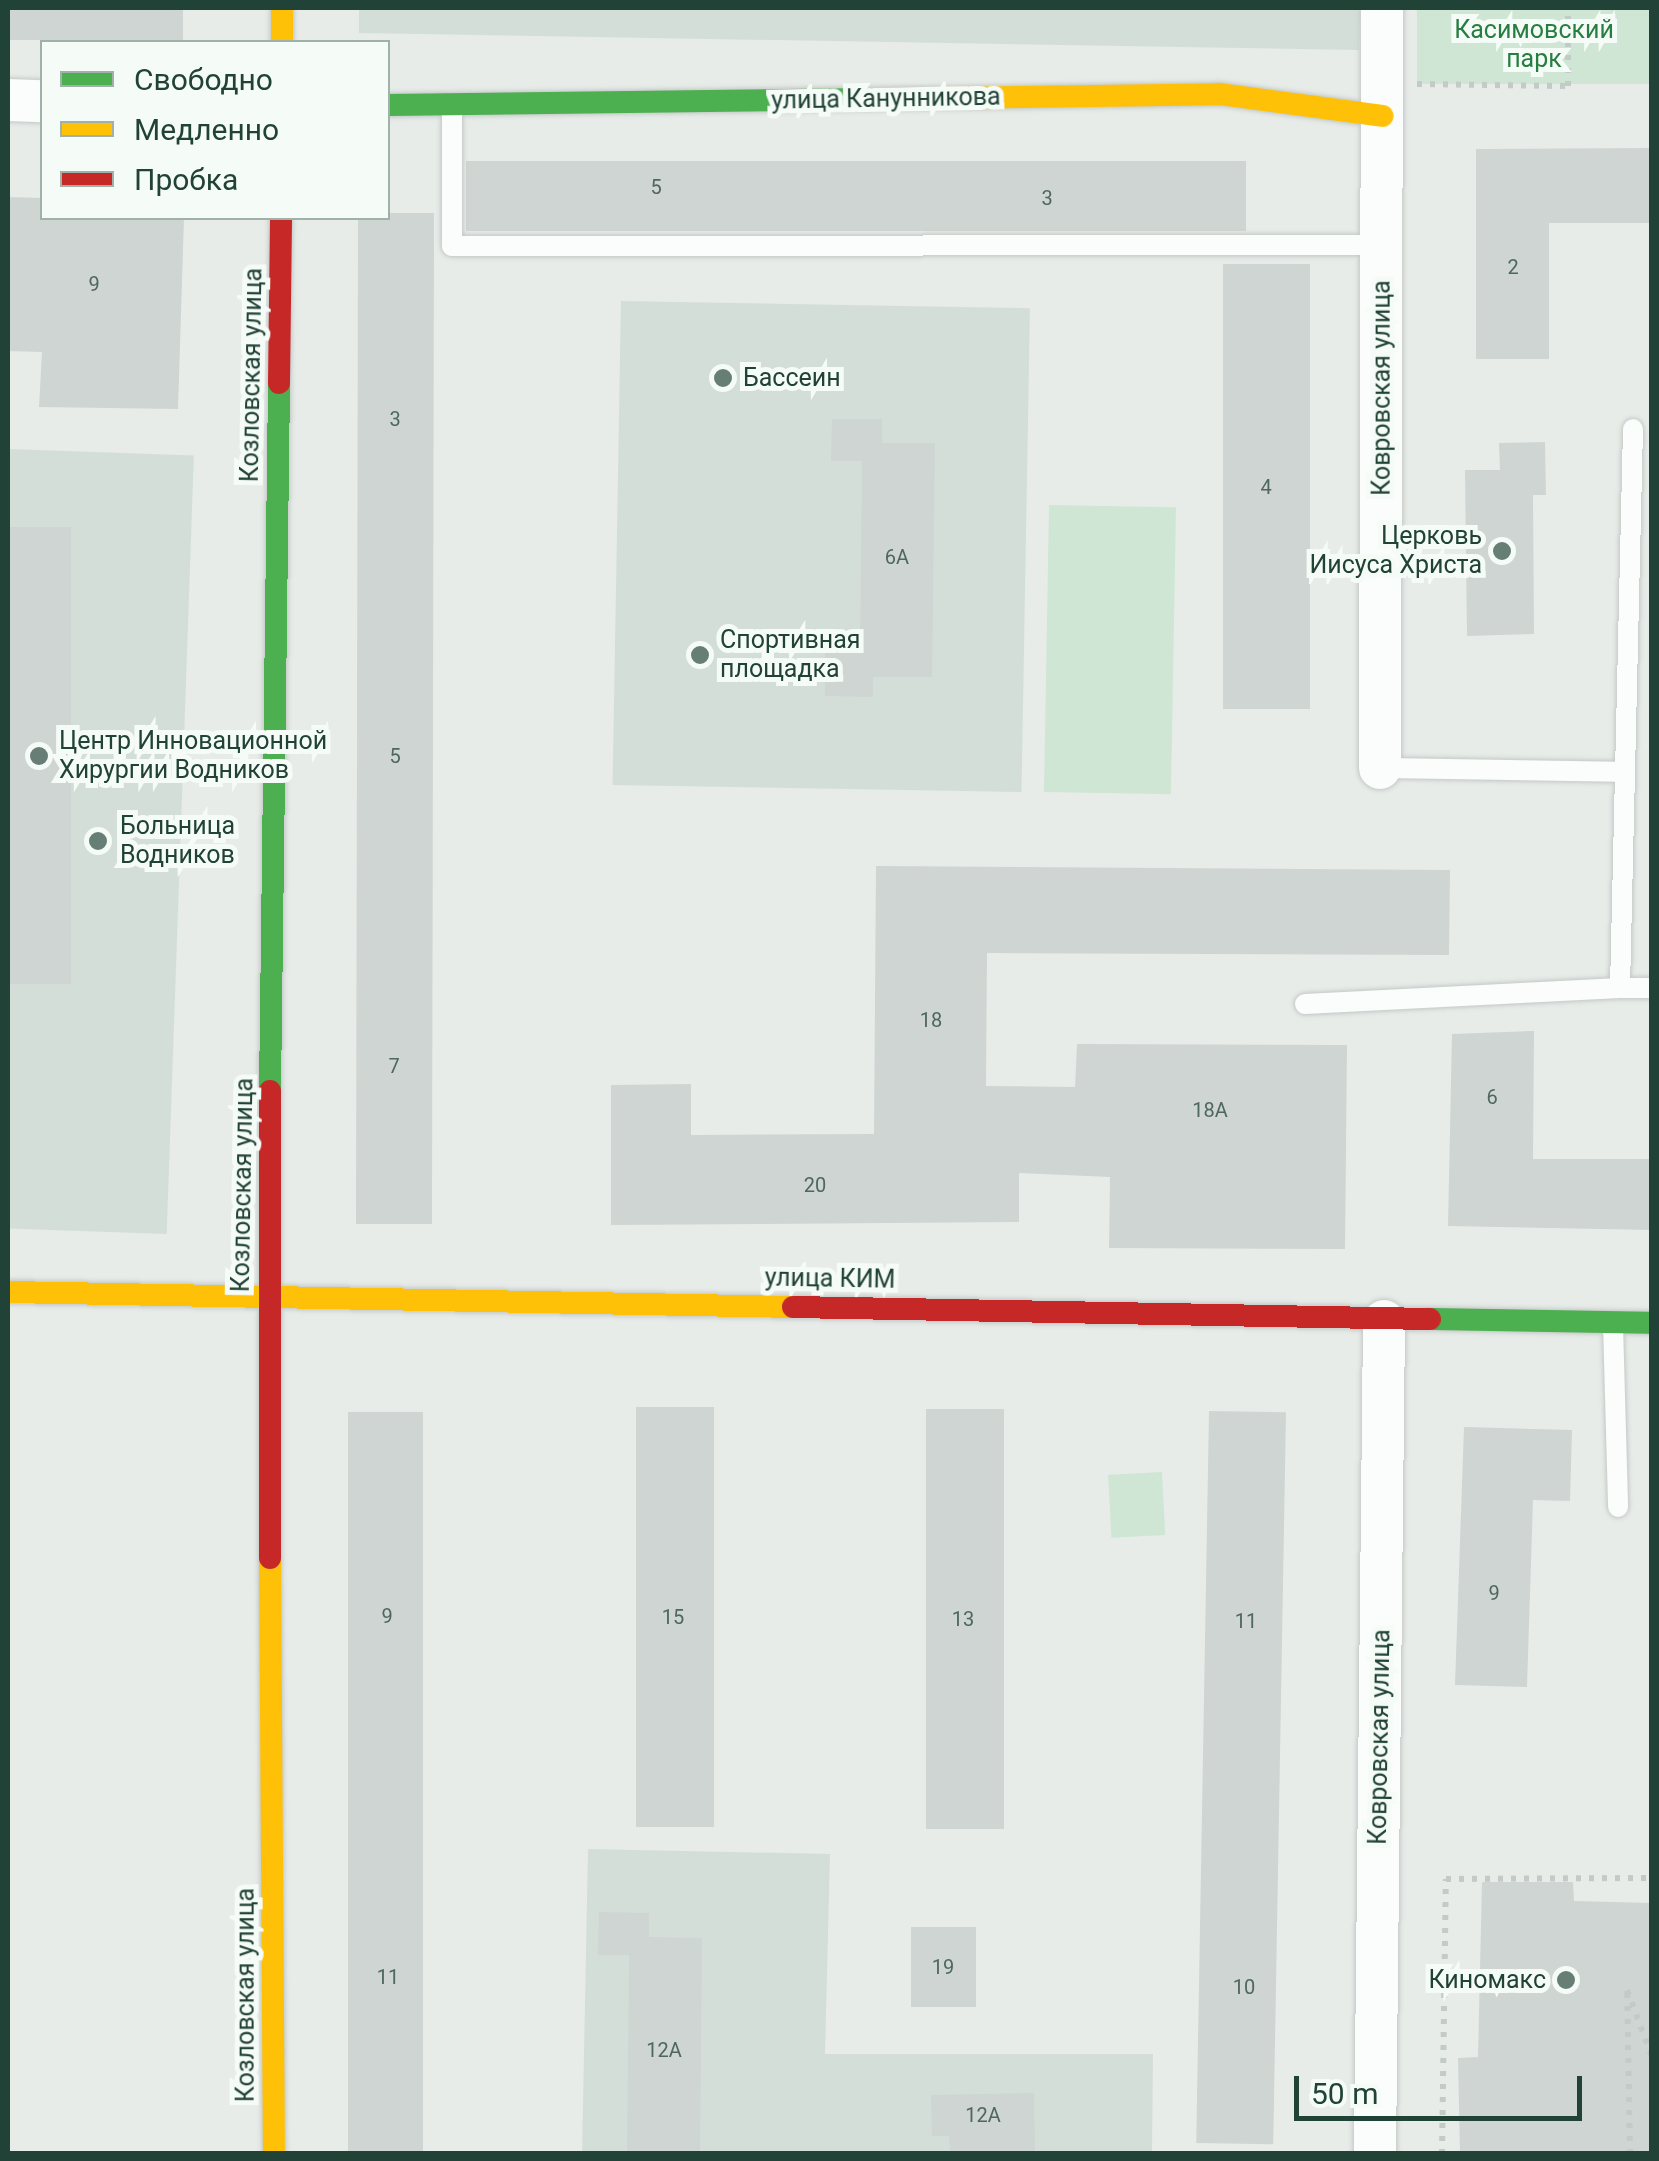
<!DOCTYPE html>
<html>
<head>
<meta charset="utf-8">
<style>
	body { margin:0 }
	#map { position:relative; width:1659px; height:2161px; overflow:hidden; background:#e7ece9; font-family:Roboto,sans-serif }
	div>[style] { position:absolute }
	.built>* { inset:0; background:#d4ded9; transform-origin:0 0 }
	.green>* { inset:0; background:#cfe6d4; transform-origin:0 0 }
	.building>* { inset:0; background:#cfd5d2; transform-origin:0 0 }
	.path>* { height:6px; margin-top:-3px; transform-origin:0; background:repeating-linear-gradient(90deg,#c2cbc7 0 5px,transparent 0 13px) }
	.roads { filter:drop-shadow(0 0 2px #c4c9c6) drop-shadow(0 0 2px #c4c9c6) }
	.lane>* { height:20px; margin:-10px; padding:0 10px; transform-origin:10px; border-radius:10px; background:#fbfcfc }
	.street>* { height:42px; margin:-21px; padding:0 21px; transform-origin:21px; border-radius:21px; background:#fbfcfc }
	.fast>* { height:22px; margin:-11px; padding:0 11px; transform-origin:11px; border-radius:11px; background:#4caf50 }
	.slow>* { height:22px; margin:-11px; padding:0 11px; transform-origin:11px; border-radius:11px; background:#ffc107 }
	.jam>* { height:22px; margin:-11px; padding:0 11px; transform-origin:11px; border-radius:11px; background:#c62828 }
	.dots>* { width:28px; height:28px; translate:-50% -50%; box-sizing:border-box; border:5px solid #f5fbf7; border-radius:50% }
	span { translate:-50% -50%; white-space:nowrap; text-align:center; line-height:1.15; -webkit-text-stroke:10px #f5fbf7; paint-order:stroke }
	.number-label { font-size:20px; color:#4e685e }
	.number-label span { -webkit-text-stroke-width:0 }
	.park-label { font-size:25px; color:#277e41 }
	.street-label { font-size:25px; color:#214236 }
	.poi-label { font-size:25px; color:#214236 }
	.left { translate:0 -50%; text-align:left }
	.right { translate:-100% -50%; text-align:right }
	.frame { position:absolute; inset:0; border:10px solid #214236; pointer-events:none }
	.legend { position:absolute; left:40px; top:40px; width:350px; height:180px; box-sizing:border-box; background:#f5fbf7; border:2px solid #a0b1aa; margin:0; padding:12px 18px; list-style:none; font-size:30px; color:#214236 }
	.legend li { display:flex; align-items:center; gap:20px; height:50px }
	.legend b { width:50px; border:2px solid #a0b1aa }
	.scale { position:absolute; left:1294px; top:2076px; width:288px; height:45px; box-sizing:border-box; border:5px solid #214236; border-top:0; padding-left:12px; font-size:30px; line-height:35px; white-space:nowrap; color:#214236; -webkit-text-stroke:8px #f5fbf7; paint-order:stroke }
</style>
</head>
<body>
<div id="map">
	<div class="built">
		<div style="clip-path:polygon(359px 8px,1360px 8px,1359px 50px,359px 33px)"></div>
		<div style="left:621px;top:301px;width:409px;height:484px;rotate:1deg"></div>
		<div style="left:8px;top:449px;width:186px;height:779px;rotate:2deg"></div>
		<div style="clip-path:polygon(588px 1849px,830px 1854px,825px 2054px,1153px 2054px,1152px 2153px,582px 2154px)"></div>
	</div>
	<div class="green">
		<div style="left:1417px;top:8px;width:234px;height:76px"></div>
		<div style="left:1049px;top:505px;width:127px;height:287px;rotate:1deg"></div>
		<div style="left:1162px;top:1472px;width:63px;height:54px;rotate:87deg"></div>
	</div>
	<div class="building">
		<div style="left:8px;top:8px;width:175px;height:32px"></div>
		<div style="clip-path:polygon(1652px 148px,1652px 223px,1549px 223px,1549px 359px,1476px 359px,1476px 149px)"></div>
		<div style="left:1246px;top:161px;width:70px;height:780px;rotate:90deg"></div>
		<div style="clip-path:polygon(8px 197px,42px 198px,42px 218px,184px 218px,178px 409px,39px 407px,42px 352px,8px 351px)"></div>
		<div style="clip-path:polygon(388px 213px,434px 213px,432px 1224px,356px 1224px,358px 218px)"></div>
		<div style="left:1310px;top:264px;width:445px;height:87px;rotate:90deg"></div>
		<div style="clip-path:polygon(832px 419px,882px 419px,882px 443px,935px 443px,932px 677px,873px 677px,873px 697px,825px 696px,825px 652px,860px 652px,862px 461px,831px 461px)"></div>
		<div style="clip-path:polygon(1545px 442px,1546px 495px,1533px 495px,1534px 634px,1467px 636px,1465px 470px,1500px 470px,1499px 443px)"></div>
		<div style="left:71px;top:527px;width:457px;height:63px;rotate:90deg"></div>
		<div style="clip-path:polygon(876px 866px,1450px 870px,1449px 955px,987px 953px,986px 1086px,1075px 1087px,1077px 1044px,1347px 1045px,1345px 1249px,1109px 1248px,1110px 1177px,1019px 1173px,1019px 1222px,611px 1225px,611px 1085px,691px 1084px,691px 1135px,874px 1134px)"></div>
		<div style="clip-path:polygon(1534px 1031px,1533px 1159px,1652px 1159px,1652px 1230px,1448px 1226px,1452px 1034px)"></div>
		<div style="left:636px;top:1407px;width:78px;height:420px"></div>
		<div style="left:926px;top:1409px;width:78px;height:420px"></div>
		<div style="left:1209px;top:1411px;width:77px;height:732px;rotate:1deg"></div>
		<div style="left:423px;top:1412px;width:742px;height:75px;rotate:90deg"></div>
		<div style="clip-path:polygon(1464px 1427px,1572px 1430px,1570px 1501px,1533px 1500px,1527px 1687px,1455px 1685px)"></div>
		<div style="clip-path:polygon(1482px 1882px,1573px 1882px,1574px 1901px,1652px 1903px,1652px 2154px,1460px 2154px,1458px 2058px,1478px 2057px)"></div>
		<div style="clip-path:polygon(599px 1912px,649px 1913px,649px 1937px,702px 1938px,700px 2154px,627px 2154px,629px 1955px,598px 1955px)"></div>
		<div style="left:911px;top:1927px;width:65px;height:80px"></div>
		<div style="clip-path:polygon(1034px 2093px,1035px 2154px,950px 2154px,949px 2136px,932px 2136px,931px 2095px)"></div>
	</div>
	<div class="path">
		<div style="left:1417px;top:84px;width:151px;rotate:0.8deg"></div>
		<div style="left:1568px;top:86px;width:78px;rotate:-90deg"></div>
		<div style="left:1442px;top:2154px;width:275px;rotate:-89.2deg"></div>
		<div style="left:1446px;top:1879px;width:206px;rotate:-0.3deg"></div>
		<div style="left:1630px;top:2154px;width:164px;rotate:-91deg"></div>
		<div style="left:1627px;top:1990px;width:72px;rotate:69.5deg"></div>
	</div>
	<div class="roads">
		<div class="lane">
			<div style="left:452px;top:108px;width:138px;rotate:90deg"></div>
			<div style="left:452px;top:246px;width:931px;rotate:-0.06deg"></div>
			<div style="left:1380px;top:768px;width:243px;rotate:0.9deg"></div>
			<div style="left:1620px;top:988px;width:32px"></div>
			<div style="left:1305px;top:1004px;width:315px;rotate:-2.9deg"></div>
			<div style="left:1620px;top:988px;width:559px;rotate:-88.67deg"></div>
			<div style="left:1613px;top:1324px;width:183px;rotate:88.4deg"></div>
		</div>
		<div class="street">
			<div style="left:8px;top:100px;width:34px;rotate:2deg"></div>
			<div style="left:1380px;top:768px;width:760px;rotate:-89.85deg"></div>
			<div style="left:1375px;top:2154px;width:833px;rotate:-89.38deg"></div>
		</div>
		<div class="fast">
			<div style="left:388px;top:105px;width:559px;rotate:-0.72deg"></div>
			<div style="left:270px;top:1091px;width:708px;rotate:-89.27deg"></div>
			<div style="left:1430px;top:1319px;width:222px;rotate:1deg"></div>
		</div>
		<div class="slow">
			<div style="left:282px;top:8px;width:34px;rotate:90deg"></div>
			<div style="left:947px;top:98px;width:273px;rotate:-0.8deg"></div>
			<div style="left:1220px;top:94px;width:164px;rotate:7.7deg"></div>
			<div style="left:8px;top:1292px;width:785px;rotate:1.09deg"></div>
			<div style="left:270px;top:1558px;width:596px;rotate:89.62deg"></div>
		</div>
		<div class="jam">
			<div style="left:279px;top:383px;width:165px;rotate:-89.3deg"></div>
			<div style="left:793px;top:1307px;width:637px;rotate:1.08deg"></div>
			<div style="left:270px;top:1558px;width:467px;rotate:-90deg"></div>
		</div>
	</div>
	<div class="dots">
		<div style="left:723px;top:378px;background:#667e75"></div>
		<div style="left:1502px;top:551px;background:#667e75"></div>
		<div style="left:700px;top:655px;background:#667e75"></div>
		<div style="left:39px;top:756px;background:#667e75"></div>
		<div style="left:98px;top:841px;background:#667e75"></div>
		<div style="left:1566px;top:1980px;background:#667e75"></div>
	</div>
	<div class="number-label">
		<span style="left:656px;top:187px">5</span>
		<span style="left:1047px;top:198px">3</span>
		<span style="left:1513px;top:267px">2</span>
		<span style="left:94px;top:284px">9</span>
		<span style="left:395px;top:419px">3</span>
		<span style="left:1266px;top:487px">4</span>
		<span style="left:897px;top:557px">6А</span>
		<span style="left:395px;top:756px">5</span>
		<span style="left:931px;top:1020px">18</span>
		<span style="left:394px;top:1066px">7</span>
		<span style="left:1492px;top:1097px">6</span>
		<span style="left:1210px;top:1110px">18А</span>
		<span style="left:815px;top:1185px">20</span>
		<span style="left:1494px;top:1593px">9</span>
		<span style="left:387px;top:1616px">9</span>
		<span style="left:673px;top:1617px">15</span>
		<span style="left:963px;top:1619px">13</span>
		<span style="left:1246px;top:1621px">11</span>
		<span style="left:943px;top:1967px">19</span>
		<span style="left:388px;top:1977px">11</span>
		<span style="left:1244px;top:1987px">10</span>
		<span style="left:664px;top:2050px">12А</span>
		<span style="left:983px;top:2115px">12А</span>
	</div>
	<div class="park-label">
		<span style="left:1534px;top:45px">Касимовский<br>парк</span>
	</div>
	<div class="street-label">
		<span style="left:886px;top:99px;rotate:-1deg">улица Канунникова</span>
		<span style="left:252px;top:375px;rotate:-89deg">Козловская улица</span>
		<span style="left:1382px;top:388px;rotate:-90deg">Ковровская улица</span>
		<span style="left:243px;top:1185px;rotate:-89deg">Козловская улица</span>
		<span style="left:830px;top:1279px;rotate:1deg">улица КИМ</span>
		<span style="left:1380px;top:1737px;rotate:-89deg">Ковровская улица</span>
		<span style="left:246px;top:1995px;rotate:-90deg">Козловская улица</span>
	</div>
	<div class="poi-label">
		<span class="left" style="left:743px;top:378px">Бассеин</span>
		<span class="right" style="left:1482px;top:551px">Церковь<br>Иисуса Христа</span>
		<span class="left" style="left:720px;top:655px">Спортивная<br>площадка</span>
		<span class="left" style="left:59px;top:756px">Центр Инновационной<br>Хирургии Водников</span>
		<span class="left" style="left:120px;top:841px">Больница<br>Водников</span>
		<span class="right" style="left:1546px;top:1980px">Киномакс</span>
	</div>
	<div class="frame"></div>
	<ul class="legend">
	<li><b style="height:12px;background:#4caf50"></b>Свободно</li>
	<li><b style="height:12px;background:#ffc107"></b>Медленно</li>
	<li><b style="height:12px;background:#c62828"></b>Пробка</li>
	</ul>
	<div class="scale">50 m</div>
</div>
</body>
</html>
